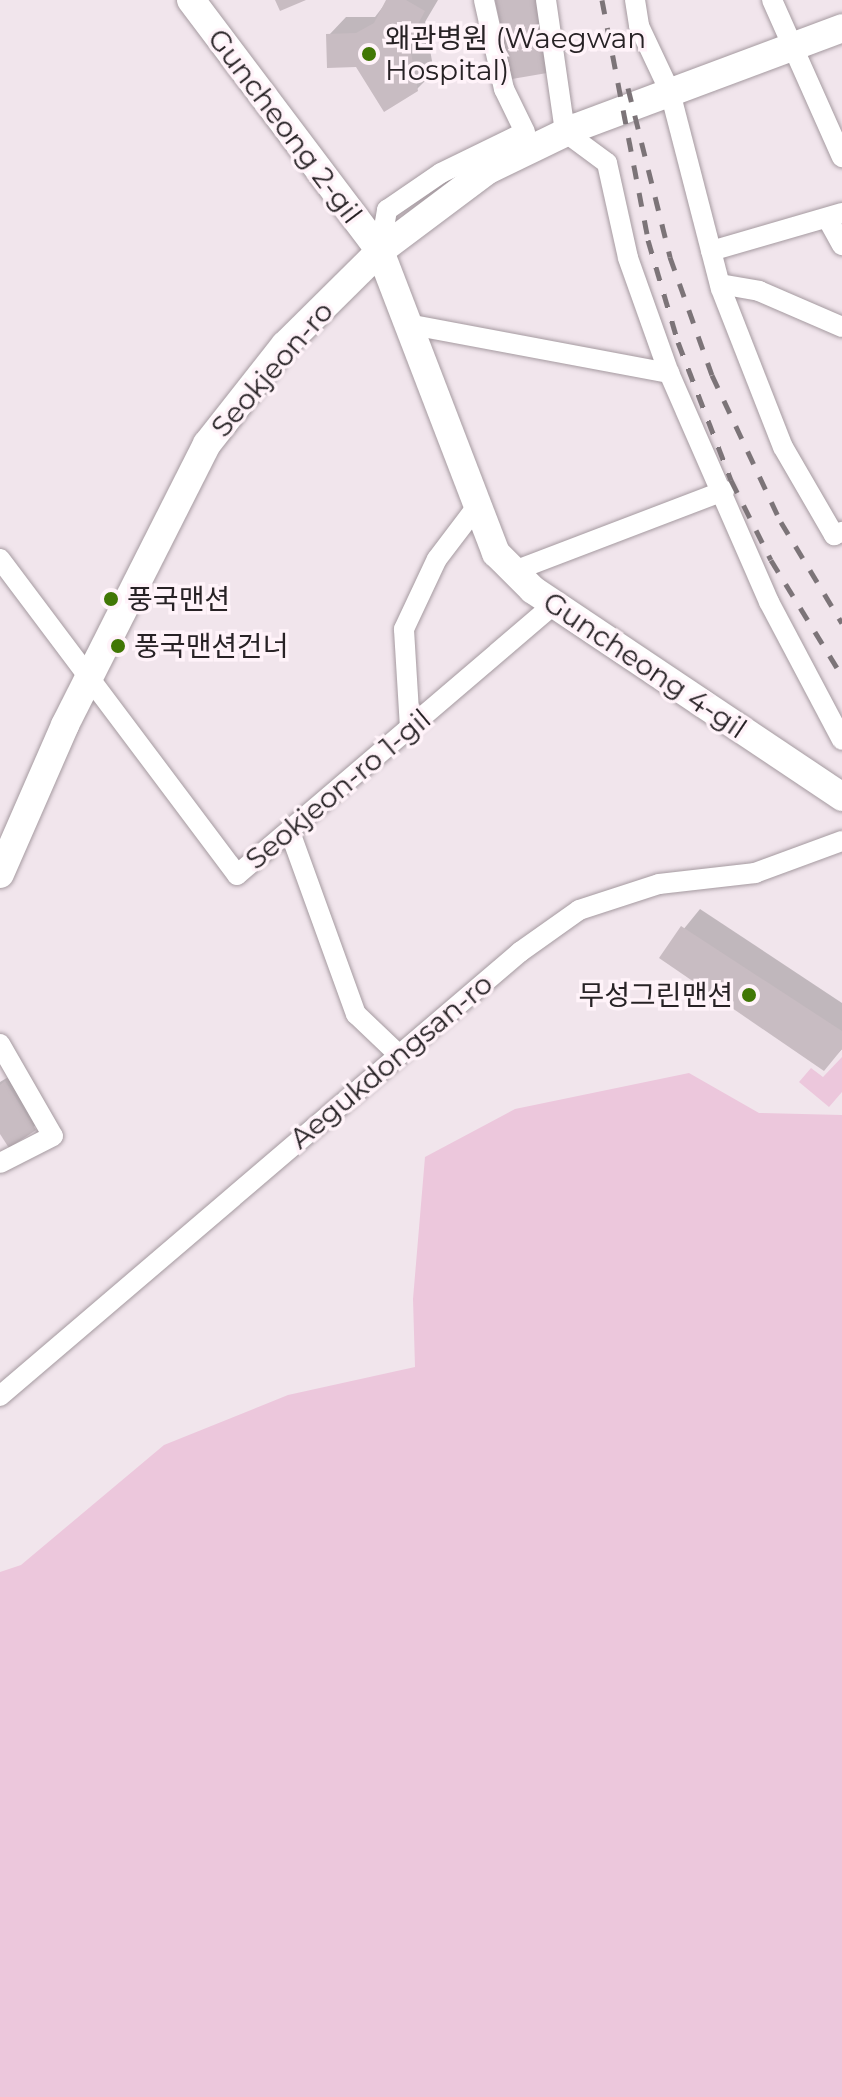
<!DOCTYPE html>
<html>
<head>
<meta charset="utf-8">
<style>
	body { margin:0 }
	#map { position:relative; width:842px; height:2097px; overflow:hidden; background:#f1e5ec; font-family:Montserrat,"Noto Sans KR",sans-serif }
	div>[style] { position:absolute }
	.green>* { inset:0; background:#ecc7dc }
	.shadow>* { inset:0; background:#0003 }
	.building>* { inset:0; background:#c8bcc2 }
	.roads { filter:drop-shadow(0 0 2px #a59aa0) drop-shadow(0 0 2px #a59aa0) }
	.street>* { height:20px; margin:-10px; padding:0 10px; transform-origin:10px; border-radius:10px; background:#fff }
	.secondary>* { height:28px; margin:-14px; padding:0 14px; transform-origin:14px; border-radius:14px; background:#fff }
	.rail>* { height:5px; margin-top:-2.5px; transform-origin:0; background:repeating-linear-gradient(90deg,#7c7478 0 14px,transparent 0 28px) }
	.dots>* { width:22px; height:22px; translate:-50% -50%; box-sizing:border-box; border:4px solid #fff3f9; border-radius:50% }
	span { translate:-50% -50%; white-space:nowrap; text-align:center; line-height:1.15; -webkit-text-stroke:7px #fff3f9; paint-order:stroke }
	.poi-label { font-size:28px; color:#272225 }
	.left { translate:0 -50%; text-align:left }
	.right { translate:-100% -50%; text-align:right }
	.street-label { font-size:28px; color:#272225 }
</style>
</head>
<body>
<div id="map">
	<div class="green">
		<div style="clip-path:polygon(842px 1057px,842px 1092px,829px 1107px,799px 1082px,811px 1068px,823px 1077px)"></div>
		<div style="clip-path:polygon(689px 1073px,759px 1113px,842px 1115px,842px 2097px,0 2097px,0 1572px,21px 1565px,164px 1445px,288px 1395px,415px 1367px,413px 1299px,425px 1157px,515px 1109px)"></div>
	</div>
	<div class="shadow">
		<div style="clip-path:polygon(388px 0,438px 0,425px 22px,434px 72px,416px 90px,357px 65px,329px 35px,346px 17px,375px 17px)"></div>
		<div style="clip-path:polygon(700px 909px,842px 1003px,842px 1049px,824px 1068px,661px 957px)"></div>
		<div style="clip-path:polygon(18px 1071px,47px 1117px,9px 1145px,0 1130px,0 1082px)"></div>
	</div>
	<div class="building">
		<div style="clip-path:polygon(275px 0,306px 0,280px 11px)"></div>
		<div style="clip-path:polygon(386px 0,406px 0,425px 11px,409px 41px,418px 91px,384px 112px,356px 67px,327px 68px,326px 34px,356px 33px,374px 23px)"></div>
		<div style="clip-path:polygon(495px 0,536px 0,547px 73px,512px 79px)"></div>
		<div style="clip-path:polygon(681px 926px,842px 1031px,842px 1049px,824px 1071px,659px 958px)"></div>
		<div style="clip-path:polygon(5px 1081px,36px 1130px,9px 1148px,0 1134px,0 1085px)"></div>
	</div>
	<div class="roads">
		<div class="street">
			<div style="left:546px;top:0;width:133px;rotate:81.8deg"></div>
			<div style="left:565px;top:132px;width:52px;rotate:36.4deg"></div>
			<div style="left:607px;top:163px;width:97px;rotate:77.5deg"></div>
			<div style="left:628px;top:258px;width:122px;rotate:70.4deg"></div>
			<div style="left:669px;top:373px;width:250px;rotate:66.4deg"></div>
			<div style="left:769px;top:602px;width:156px;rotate:62.1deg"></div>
			<div style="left:635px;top:0;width:26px;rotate:81deg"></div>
			<div style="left:639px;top:26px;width:73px;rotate:64.8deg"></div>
			<div style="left:670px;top:92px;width:203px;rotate:75.5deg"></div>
			<div style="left:721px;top:289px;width:170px;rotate:68.6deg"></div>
			<div style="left:783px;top:447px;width:102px;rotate:59.9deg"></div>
			<div style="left:834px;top:535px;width:9px;rotate:-21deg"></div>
			<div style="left:772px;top:0;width:172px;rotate:66deg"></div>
			<div style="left:827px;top:218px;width:31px;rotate:61deg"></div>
			<div style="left:380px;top:251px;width:42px;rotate:-80.3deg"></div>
			<div style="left:387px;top:210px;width:65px;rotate:-34.4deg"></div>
			<div style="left:441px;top:173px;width:93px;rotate:-26deg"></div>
			<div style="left:525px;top:132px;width:48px;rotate:-116deg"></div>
			<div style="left:504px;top:89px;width:91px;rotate:-102.7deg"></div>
			<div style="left:711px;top:251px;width:136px;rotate:-16.2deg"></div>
			<div style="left:720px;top:284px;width:40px;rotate:10deg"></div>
			<div style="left:759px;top:291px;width:90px;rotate:23.4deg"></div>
			<div style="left:407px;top:324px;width:267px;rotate:10.6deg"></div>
			<div style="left:0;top:559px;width:395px;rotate:53.1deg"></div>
			<div style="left:237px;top:875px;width:417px;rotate:-40.5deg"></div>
			<div style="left:514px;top:571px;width:225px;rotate:-20.9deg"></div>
			<div style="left:410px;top:728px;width:99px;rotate:-93.5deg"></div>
			<div style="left:404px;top:629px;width:77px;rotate:-64.8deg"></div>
			<div style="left:437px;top:559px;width:68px;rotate:-52.8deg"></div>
			<div style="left:290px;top:832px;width:194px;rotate:70.1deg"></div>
			<div style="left:356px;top:1014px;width:58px;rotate:43.6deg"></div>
			<div style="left:0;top:1044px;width:106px;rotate:60.1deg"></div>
			<div style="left:53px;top:1136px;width:59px;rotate:153deg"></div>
			<div style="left:0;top:1396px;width:684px;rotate:-40.49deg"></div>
			<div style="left:520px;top:952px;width:72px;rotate:-35.4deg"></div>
			<div style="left:579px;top:910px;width:84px;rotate:-18deg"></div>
			<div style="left:659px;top:884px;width:97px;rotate:-6.5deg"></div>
			<div style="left:755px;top:873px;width:93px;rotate:-20.2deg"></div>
		</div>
		<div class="secondary">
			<div style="left:191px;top:0;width:314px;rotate:53deg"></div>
			<div style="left:380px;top:251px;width:324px;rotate:69deg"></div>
			<div style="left:496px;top:553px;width:52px;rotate:45deg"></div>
			<div style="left:533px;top:590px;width:372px;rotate:33.8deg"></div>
			<div style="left:0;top:874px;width:163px;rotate:-66.4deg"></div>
			<div style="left:65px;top:725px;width:315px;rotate:-63.2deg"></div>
			<div style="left:207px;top:444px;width:126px;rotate:-51.8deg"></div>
			<div style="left:285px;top:345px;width:134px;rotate:-44.7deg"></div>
			<div style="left:380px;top:251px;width:135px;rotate:-36.9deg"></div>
			<div style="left:488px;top:170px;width:97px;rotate:-25.8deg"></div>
			<div style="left:575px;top:128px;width:285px;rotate:-20.5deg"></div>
		</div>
	</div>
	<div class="rail">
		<div style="left:602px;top:0;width:244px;rotate:79.1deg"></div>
		<div style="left:648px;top:240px;width:106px;rotate:73.6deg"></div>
		<div style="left:678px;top:342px;width:148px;rotate:69deg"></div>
		<div style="left:731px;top:480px;width:89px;rotate:63.4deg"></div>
		<div style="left:771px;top:560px;width:136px;rotate:58.5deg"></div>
		<div style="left:628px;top:88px;width:174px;rotate:76deg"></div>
		<div style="left:670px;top:257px;width:125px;rotate:70.4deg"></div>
		<div style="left:712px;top:375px;width:162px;rotate:64.9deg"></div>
		<div style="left:781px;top:522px;width:118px;rotate:58.9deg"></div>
	</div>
	<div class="dots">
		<div style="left:369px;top:54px;background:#417705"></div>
		<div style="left:111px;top:599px;background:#417705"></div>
		<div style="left:118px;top:646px;background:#417705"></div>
		<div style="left:749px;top:995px;background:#417705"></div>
	</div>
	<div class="poi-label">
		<span class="left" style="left:385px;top:54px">왜관병원 (Waegwan<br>Hospital)</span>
		<span class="left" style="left:127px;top:599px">풍국맨션</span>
		<span class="left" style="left:134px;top:646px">풍국맨션건너</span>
		<span class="right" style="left:733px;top:995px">무성그린맨션</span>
	</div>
	<div class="street-label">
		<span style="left:285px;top:126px;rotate:53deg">Guncheong 2-gil</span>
		<span style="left:272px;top:369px;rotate:-49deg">Seokjeon-ro</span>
		<span style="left:645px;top:665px;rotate:34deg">Guncheong 4-gil</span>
		<span style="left:338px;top:789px;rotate:-40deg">Seokjeon-ro 1-gil</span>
		<span style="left:391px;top:1061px;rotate:-40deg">Aegukdongsan-ro</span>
	</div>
</div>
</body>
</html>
